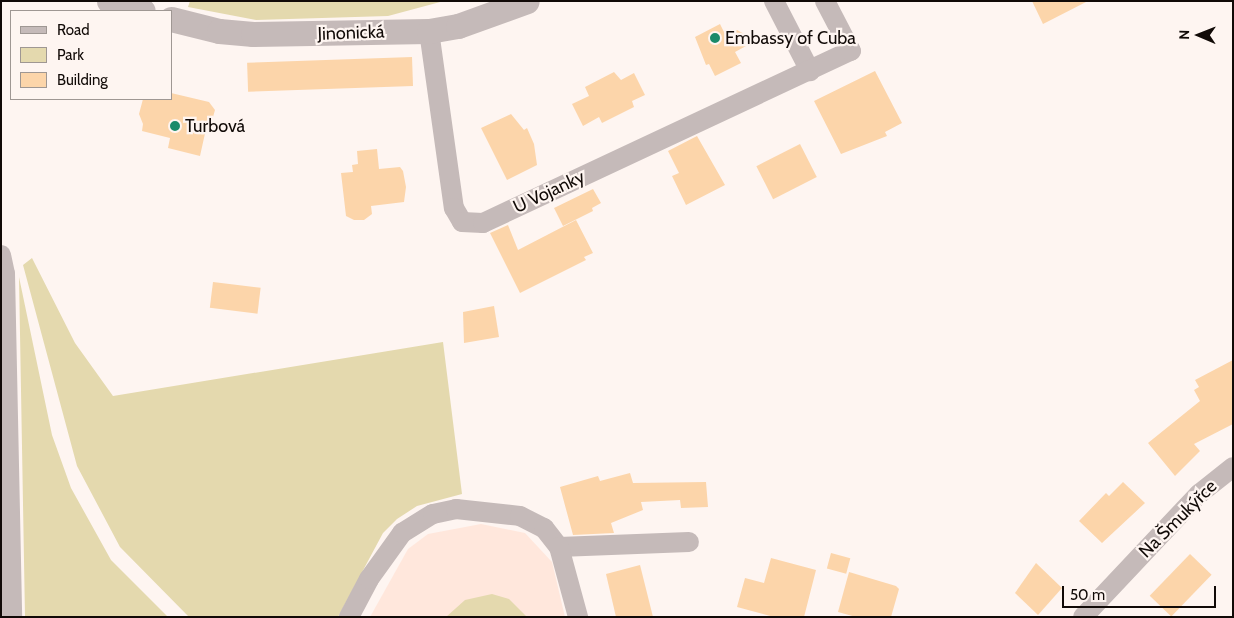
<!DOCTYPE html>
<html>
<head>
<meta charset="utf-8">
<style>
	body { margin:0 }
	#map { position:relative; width:1234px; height:618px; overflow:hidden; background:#fef5f1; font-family:Cabin,sans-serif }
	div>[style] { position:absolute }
	.built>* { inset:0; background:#ffe7dc }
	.green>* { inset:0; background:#e4d9ae }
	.building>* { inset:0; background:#fcd5aa; transform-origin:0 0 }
	.minor>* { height:20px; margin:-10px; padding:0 10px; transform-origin:10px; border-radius:10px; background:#c5bab9 }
	.tertiary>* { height:25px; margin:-12.5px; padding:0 12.5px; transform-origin:12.5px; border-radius:12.5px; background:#c5bab9 }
	.dots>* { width:14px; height:14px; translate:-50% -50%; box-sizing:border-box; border:2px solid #fef5f1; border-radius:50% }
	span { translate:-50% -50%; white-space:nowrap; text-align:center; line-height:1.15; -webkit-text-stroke:4.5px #fef5f1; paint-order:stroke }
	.street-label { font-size:18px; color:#110a07 }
	.poi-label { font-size:18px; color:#110a07 }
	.left { translate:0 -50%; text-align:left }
	.frame { position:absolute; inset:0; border:2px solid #110a07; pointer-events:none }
	.legend { position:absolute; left:10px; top:10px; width:162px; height:90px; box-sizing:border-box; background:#fef5f1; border:1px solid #9f9793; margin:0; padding:6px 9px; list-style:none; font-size:15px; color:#110a07 }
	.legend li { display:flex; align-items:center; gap:10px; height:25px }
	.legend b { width:25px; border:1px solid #9f9793 }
	.north { position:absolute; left:1174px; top:10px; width:50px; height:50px; -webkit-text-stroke:4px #fef5f1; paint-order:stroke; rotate:271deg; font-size:14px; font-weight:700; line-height:20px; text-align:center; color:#110a07 }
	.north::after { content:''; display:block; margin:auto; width:18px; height:22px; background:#110a07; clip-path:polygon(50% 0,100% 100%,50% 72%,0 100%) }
	.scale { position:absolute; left:1062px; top:586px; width:154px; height:22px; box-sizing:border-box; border:2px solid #110a07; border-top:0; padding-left:6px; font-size:15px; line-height:18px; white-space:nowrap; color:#110a07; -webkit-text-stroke:4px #fef5f1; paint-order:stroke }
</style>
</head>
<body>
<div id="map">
	<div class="built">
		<div style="clip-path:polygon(481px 524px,525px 533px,552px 562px,565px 617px,370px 617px,408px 549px,428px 534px)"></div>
	</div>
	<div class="green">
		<div style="clip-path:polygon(190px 1px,444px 1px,388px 16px,256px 20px,188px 7px)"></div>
		<div style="clip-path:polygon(32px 258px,75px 343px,113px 396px,443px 342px,462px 494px,417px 506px,397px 519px,383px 533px,338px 617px,189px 617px,120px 547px,77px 466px,23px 265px)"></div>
		<div style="clip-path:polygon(19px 277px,52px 435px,71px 488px,111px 560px,168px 617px,25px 617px)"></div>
		<div style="clip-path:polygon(492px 594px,509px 599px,527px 617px,446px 617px,465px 600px)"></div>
	</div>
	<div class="building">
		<div style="clip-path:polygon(1032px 1px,1088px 1px,1043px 24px)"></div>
		<div style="clip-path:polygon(720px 24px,726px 36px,737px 30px,746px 35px,746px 46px,735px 52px,741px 63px,715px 76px,709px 64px,706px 65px,695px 37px)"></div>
		<div style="left:412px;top:57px;width:29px;height:165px;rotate:88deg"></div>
		<div style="clip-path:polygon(875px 71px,902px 123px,885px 132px,887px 136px,841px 154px,814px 101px)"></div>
		<div style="clip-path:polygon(614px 72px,621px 80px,634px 73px,645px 95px,632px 101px,634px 107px,602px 123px,599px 117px,583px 126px,572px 104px,589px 96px,585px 87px)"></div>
		<div style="clip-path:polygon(171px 93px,209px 102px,215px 110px,213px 117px,208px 120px,200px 156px,168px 148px,170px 138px,142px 131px,143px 124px,139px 114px,143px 99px,171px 99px)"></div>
		<div style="clip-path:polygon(511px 114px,524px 130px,527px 128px,534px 144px,537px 165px,507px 180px,481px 128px)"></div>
		<div style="clip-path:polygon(697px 136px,725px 185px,686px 205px,672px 176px,679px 173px,668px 151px)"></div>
		<div style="left:800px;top:144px;width:37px;height:49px;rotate:63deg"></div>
		<div style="clip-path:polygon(377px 149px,379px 169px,400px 167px,403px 171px,406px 187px,404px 202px,371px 206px,372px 214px,364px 220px,354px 220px,346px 216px,341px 173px,353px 172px,352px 165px,358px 164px,357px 151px)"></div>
		<div style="clip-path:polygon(593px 189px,601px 203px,592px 208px,593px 211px,563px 226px,554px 208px)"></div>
		<div style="clip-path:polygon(576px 220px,593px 253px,584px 257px,586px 260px,520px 293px,490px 233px,508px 225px,518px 250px)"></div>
		<div style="left:213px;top:282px;width:48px;height:26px;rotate:7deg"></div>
		<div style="clip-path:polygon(494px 306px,499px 337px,464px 343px,463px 312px)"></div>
		<div style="clip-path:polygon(1233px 360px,1233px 424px,1194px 444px,1200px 451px,1175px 476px,1148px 443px,1200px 401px,1194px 390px,1199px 387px,1195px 380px)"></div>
		<div style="clip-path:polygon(630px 473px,633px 483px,706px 482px,708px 507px,681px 508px,680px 500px,641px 502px,643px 510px,611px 523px,614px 533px,573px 535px,560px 487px,598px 476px,600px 481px)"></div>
		<div style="clip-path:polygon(1123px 482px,1145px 503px,1102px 543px,1079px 521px,1106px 493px,1109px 496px)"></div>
		<div style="left:831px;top:553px;width:20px;height:16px;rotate:15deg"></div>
		<div style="left:1190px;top:554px;width:30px;height:58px;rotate:44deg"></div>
		<div style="clip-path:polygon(771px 558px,816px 570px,804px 617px,774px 617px,737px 607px,745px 578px,764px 583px)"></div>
		<div style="clip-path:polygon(1036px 563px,1062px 588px,1038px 615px,1015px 593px)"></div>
		<div style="clip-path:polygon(640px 565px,653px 617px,616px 617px,606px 574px)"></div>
		<div style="clip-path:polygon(849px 572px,896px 586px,899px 589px,891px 617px,856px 617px,838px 612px)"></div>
	</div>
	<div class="minor">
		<div style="left:774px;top:1px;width:79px;rotate:62.8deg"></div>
		<div style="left:429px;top:31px;width:179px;rotate:82deg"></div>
		<div style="left:454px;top:208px;width:16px;rotate:60deg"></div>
		<div style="left:462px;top:222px;width:21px;rotate:3deg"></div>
		<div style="left:483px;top:223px;width:406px;rotate:-25.1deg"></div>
		<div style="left:851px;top:51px;width:56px;rotate:-117.5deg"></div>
		<div style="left:1px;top:255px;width:19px;rotate:78deg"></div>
		<div style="left:5px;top:274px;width:343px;rotate:88.8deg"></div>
		<div style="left:559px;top:547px;width:130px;rotate:-2.2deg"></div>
		<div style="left:349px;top:617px;width:43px;rotate:-62.2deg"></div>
		<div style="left:369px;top:579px;width:57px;rotate:-54.3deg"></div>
		<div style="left:402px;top:533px;width:36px;rotate:-32deg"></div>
		<div style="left:433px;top:514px;width:24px;rotate:-12deg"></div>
		<div style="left:456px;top:509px;width:64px;rotate:6.2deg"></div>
		<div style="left:520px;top:516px;width:27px;rotate:27deg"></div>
		<div style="left:544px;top:528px;width:24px;rotate:52deg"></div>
		<div style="left:559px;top:547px;width:73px;rotate:74.8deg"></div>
		<div style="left:1083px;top:617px;width:169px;rotate:-46.7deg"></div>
		<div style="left:1199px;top:494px;width:43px;rotate:-38.5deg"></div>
	</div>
	<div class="tertiary">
		<div style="left:109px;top:1px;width:35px;rotate:16deg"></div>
		<div style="left:171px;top:19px;width:49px;rotate:14deg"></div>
		<div style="left:219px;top:31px;width:34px;rotate:5deg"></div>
		<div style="left:253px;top:34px;width:176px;rotate:-1deg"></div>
		<div style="left:429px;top:31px;width:29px;rotate:-10deg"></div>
		<div style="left:458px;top:26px;width:73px;rotate:-19.9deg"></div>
	</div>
	<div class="dots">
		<div style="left:715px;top:38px;background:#1a8a69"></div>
		<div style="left:175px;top:126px;background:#1a8a69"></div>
	</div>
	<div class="street-label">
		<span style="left:351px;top:33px;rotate:-2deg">Jinonická</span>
		<span style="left:549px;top:192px;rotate:-25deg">U Vojanky</span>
		<span style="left:1178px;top:519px;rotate:-45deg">Na Šmukýřce</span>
	</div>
	<div class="poi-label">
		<span class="left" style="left:725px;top:38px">Embassy of Cuba</span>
		<span class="left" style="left:185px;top:126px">Turbová</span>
	</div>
	<div class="frame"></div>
	<ul class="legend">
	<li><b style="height:6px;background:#c5bab9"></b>Road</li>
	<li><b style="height:14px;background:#e4d9ae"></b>Park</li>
	<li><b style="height:14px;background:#fcd5aa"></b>Building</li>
	</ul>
	<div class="north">N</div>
	<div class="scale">50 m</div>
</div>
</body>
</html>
